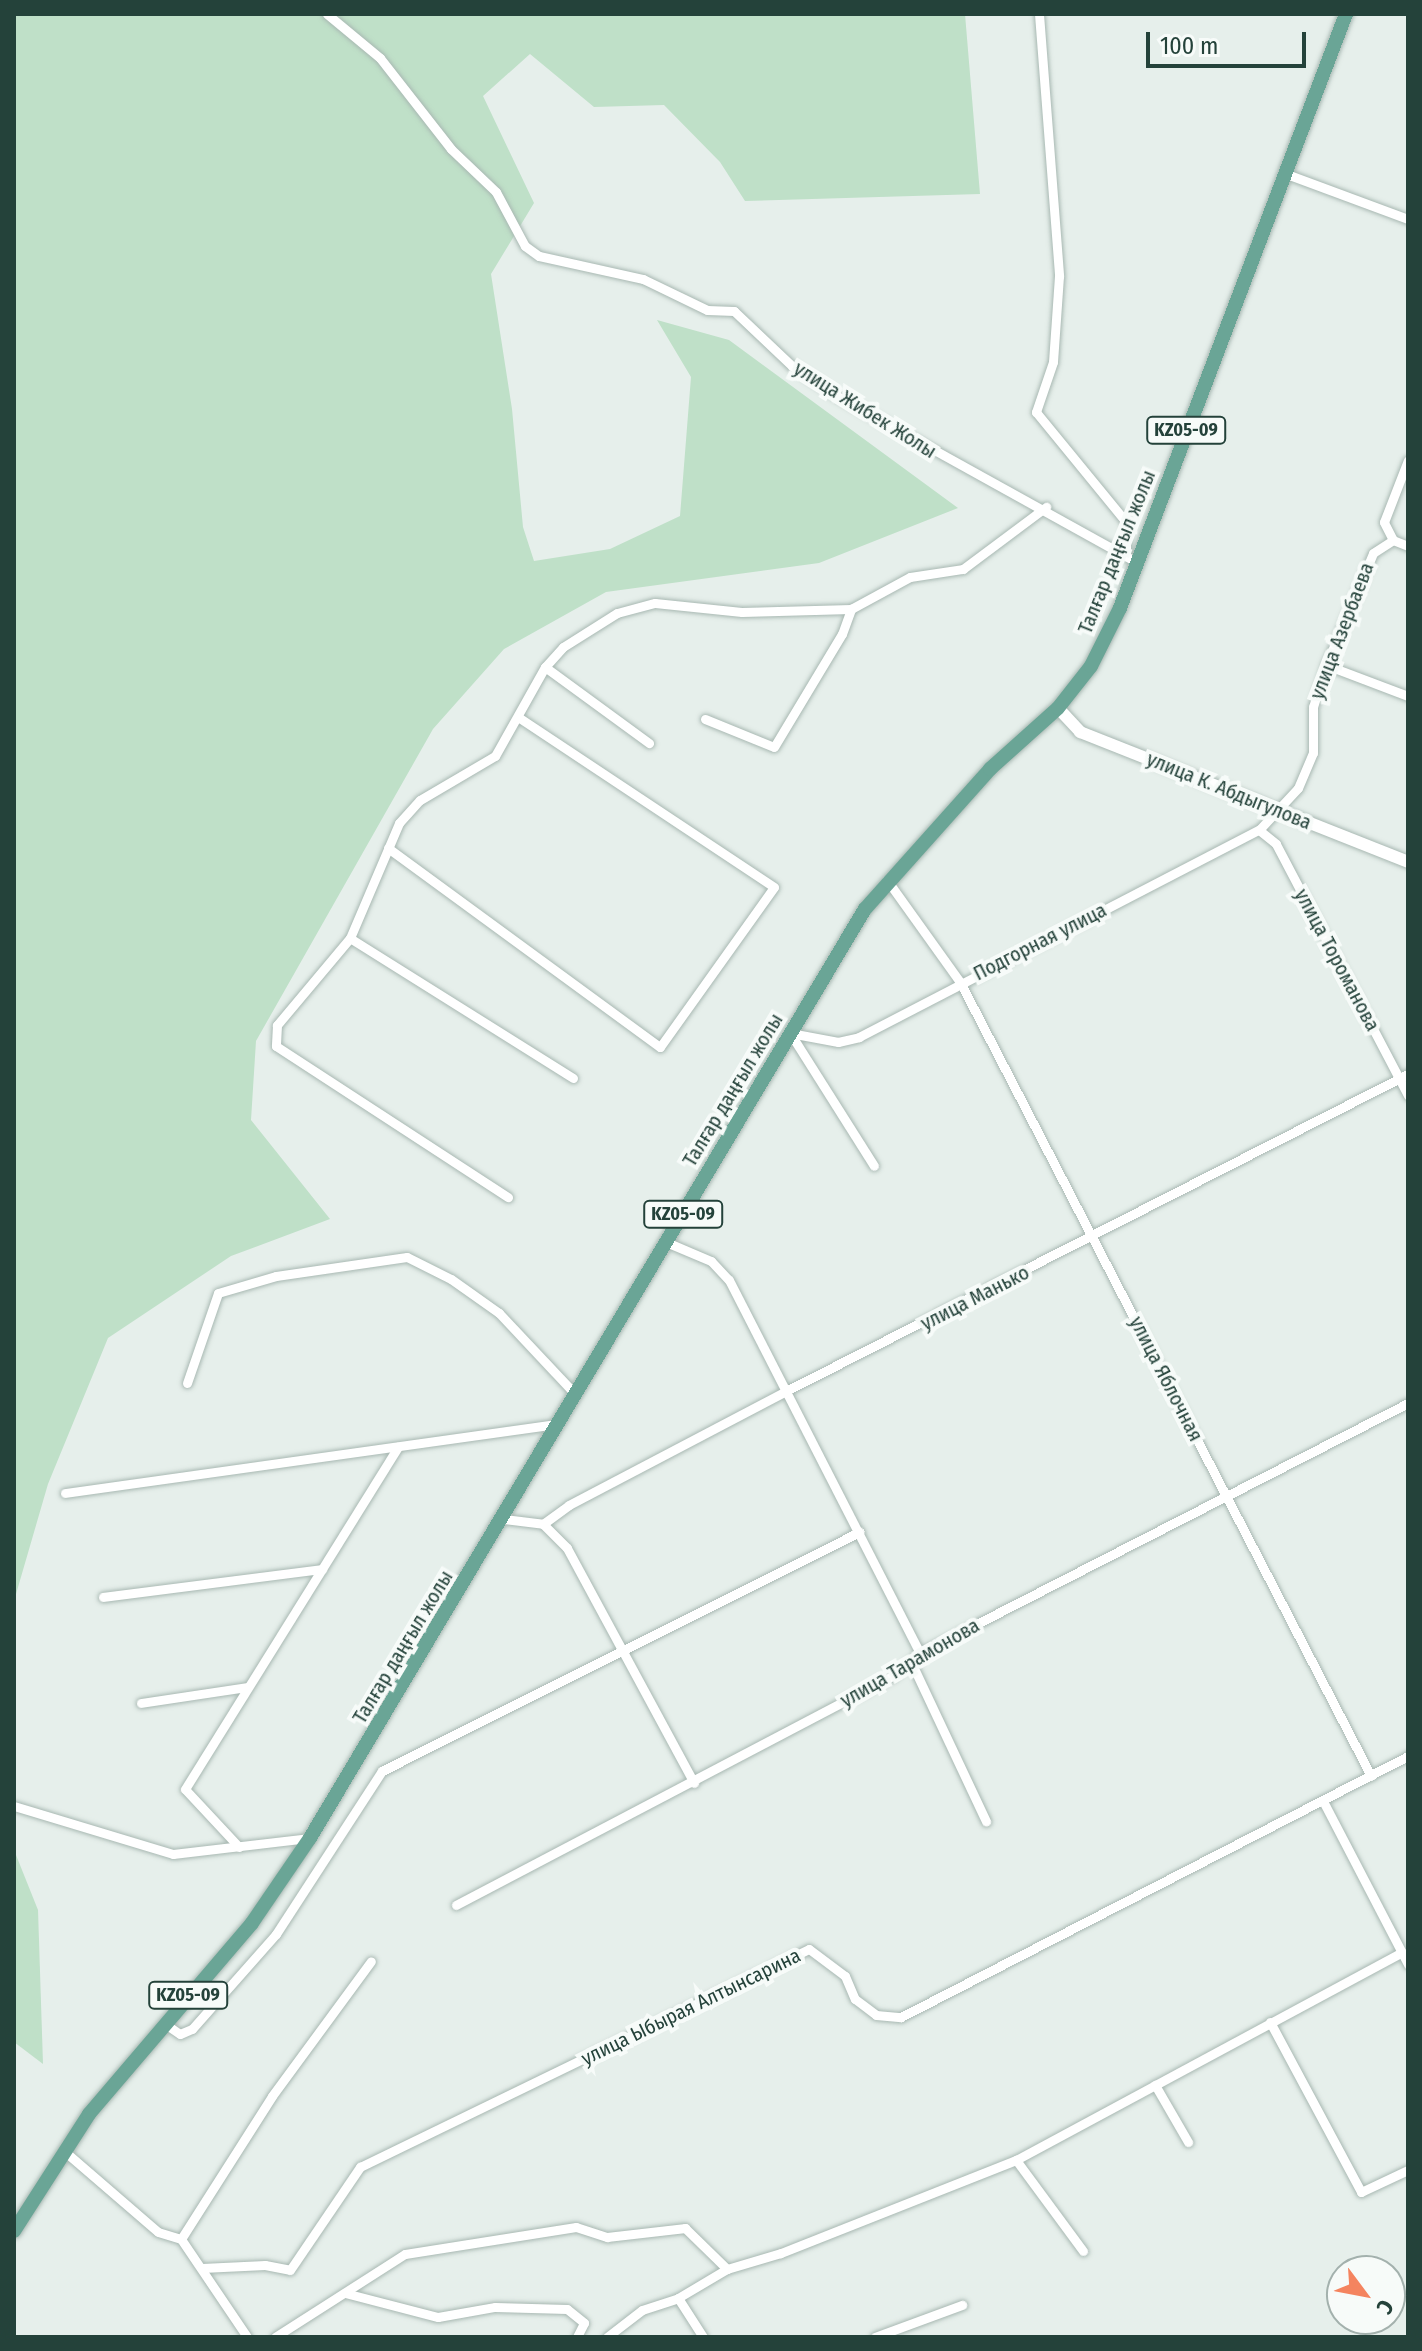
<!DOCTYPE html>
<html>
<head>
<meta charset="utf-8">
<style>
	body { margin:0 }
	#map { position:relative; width:1422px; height:2351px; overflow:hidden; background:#e6efeb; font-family:"Fira Sans Condensed",sans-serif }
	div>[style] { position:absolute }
	.green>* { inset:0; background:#bfe0c8 }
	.roads { filter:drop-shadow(0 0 2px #a8b8b2) drop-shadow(0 0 2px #a8b8b2) }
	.minor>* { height:9px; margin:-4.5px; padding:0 4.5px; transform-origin:4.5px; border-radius:4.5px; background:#fff }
	.tertiary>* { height:12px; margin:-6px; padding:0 6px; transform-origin:6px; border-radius:6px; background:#fff }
	.primary>* { height:14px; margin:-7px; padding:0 7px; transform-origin:7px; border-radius:7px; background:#6aa596 }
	span { translate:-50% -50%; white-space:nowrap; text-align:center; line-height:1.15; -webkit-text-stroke:8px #f7fbf9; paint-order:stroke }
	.shield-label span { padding:2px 6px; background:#f7fbf9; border:2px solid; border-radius:6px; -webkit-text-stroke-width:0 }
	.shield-label { font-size:18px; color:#24423a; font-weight:700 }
	.street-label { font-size:20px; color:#24423a }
	.frame { position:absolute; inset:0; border:16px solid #24423a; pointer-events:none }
	.north { position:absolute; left:1326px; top:2255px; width:80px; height:80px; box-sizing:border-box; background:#f7fbf9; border:2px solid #a3b1ad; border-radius:50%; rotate:122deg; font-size:22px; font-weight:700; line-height:32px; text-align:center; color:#24423a }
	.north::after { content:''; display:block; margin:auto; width:28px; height:36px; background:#f4845f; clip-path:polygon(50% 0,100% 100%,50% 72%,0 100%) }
	.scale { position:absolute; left:1146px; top:32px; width:160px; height:36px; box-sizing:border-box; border:4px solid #24423a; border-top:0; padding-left:10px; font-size:24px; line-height:28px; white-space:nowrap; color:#24423a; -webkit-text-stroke:6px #f7fbf9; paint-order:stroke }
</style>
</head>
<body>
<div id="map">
	<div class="green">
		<div style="clip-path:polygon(14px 14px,965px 14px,980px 194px,745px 201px,720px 162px,664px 105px,594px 107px,530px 54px,483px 96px,534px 203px,491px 274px,512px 409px,523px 527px,534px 561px,610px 549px,680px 516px,691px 377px,657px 320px,729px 340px,958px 508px,819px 563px,606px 592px,504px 649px,433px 729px,256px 1041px,251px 1120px,330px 1219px,231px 1256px,108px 1338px,48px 1484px,14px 1601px)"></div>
		<div style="clip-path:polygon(14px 1850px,38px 1910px,43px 2064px,14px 2042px)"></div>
	</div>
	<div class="roads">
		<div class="minor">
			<div style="left:327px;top:14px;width:69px;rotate:39.7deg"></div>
			<div style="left:380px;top:58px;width:115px;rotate:52deg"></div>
			<div style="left:451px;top:149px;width:62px;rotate:43.7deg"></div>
			<div style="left:496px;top:192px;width:61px;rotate:61.8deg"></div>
			<div style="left:525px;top:246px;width:17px;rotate:36deg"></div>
			<div style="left:539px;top:256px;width:107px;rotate:12.5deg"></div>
			<div style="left:643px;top:279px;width:71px;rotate:25.8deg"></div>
			<div style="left:707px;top:310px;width:27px;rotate:2deg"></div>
			<div style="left:734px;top:311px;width:80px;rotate:43.5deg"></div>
			<div style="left:792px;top:366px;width:54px;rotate:33.7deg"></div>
			<div style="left:837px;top:396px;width:343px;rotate:29deg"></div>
			<div style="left:1039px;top:14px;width:263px;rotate:85.6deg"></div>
			<div style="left:1059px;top:276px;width:86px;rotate:94deg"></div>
			<div style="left:1053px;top:362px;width:53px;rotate:108.8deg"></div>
			<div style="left:1036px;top:412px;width:142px;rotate:50.7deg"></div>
			<div style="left:1126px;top:522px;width:31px;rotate:90deg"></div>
			<div style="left:1284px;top:173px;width:132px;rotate:20.4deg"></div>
			<div style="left:1393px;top:540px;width:16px;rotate:22deg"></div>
			<div style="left:1326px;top:665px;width:88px;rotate:20.7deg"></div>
			<div style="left:545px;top:667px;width:129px;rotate:36.2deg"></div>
			<div style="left:705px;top:719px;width:74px;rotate:22.1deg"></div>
			<div style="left:774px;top:747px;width:132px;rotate:-59deg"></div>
			<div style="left:842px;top:634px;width:27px;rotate:-70deg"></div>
			<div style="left:1259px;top:830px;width:22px;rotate:39deg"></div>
			<div style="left:1276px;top:844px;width:284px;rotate:62.3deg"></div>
			<div style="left:388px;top:848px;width:337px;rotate:36.2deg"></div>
			<div style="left:660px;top:1047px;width:196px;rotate:-54.5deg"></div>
			<div style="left:774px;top:887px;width:305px;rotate:-146.4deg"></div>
			<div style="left:887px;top:880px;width:125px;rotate:54.4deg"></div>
			<div style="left:960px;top:982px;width:894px;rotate:62.63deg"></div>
			<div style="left:350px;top:938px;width:114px;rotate:130deg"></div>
			<div style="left:277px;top:1025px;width:21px;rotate:93deg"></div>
			<div style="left:276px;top:1046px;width:277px;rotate:33.1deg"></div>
			<div style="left:790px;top:1033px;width:49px;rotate:10.6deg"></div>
			<div style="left:838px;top:1042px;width:22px;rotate:-13deg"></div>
			<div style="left:859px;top:1037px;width:450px;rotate:-27.4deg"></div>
			<div style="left:1259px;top:830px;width:57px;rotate:-47.1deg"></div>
			<div style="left:1298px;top:788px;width:38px;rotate:-67deg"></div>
			<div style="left:1313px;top:753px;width:46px;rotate:-90deg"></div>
			<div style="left:1313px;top:707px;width:44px;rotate:-72.8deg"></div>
			<div style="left:1326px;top:665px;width:121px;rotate:-67.2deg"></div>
			<div style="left:1373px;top:553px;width:24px;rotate:-33deg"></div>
			<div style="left:1393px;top:540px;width:20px;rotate:-117deg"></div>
			<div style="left:1384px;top:522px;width:66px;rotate:-68.8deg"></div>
			<div style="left:790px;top:1033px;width:157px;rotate:57.7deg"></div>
			<div style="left:573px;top:1078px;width:263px;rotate:-147.9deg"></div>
			<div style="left:350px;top:938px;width:125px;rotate:-66.9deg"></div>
			<div style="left:399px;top:823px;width:31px;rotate:-48deg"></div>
			<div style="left:420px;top:800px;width:87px;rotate:-30.4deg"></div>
			<div style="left:495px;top:756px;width:102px;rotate:-60.7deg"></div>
			<div style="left:545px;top:667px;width:27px;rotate:-48deg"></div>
			<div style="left:563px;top:647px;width:64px;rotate:-32.2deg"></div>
			<div style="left:617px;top:613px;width:39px;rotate:-15deg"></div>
			<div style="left:655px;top:603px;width:87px;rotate:5.9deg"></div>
			<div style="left:742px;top:612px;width:109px;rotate:-1.6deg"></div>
			<div style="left:851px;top:609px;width:67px;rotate:-28.5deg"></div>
			<div style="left:910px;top:577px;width:54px;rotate:-8.6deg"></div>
			<div style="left:963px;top:569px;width:104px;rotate:-36.8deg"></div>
			<div style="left:666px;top:1242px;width:49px;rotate:22.9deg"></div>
			<div style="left:711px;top:1261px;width:26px;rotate:47deg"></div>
			<div style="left:729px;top:1280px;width:419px;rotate:62.9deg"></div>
			<div style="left:187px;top:1383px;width:95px;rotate:-71deg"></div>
			<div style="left:218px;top:1293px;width:60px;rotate:-16.3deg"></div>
			<div style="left:276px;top:1276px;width:132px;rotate:-8.3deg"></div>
			<div style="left:407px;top:1257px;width:49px;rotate:26.6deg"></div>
			<div style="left:451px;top:1279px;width:59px;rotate:35.3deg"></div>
			<div style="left:499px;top:1313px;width:112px;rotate:46.8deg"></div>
			<div style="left:65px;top:1493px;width:499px;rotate:-8deg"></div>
			<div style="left:504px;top:1519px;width:39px;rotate:7deg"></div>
			<div style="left:543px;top:1524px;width:34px;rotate:45deg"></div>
			<div style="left:567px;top:1548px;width:267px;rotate:61.6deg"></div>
			<div style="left:543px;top:1524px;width:32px;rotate:-36deg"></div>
			<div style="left:569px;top:1505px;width:245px;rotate:-27.7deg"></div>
			<div style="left:786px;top:1391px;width:698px;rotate:-27.01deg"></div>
			<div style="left:103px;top:1597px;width:221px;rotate:-7.3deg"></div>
			<div style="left:912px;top:1664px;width:174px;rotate:64.8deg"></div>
			<div style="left:141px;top:1703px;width:107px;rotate:-8.6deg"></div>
			<div style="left:1323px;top:1801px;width:184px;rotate:62.5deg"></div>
			<div style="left:14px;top:1806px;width:166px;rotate:16.8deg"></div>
			<div style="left:173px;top:1854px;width:138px;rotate:-6.7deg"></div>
			<div style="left:239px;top:1847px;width:79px;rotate:-133deg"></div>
			<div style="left:185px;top:1789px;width:403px;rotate:-58.1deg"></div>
			<div style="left:456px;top:1905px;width:493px;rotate:-27.7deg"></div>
			<div style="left:893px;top:1676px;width:35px;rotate:-40deg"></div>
			<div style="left:920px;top:1653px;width:548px;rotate:-27.13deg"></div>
			<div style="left:1270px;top:2022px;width:193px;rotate:61.8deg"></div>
			<div style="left:1361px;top:2192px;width:52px;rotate:-25.1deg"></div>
			<div style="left:164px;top:2023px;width:19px;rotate:35deg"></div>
			<div style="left:180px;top:2034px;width:13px;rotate:-23deg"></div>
			<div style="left:192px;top:2029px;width:127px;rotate:-48.5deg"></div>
			<div style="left:276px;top:1934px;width:194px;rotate:-57deg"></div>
			<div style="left:382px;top:1771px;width:534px;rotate:-26.61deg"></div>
			<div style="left:1155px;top:2085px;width:66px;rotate:59.9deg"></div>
			<div style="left:63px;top:2150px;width:125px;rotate:40.8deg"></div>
			<div style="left:158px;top:2232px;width:24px;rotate:17deg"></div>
			<div style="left:1016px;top:2160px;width:113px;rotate:53.6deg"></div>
			<div style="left:181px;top:2239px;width:169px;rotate:-57.5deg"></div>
			<div style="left:272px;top:2096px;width:167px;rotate:-53.7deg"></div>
			<div style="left:181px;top:2239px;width:118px;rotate:56deg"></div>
			<div style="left:202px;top:2268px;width:63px;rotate:-2.7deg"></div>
			<div style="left:265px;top:2265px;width:25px;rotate:11deg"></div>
			<div style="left:290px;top:2270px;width:125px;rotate:-55.8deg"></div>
			<div style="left:360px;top:2167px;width:499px;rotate:-25.9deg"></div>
			<div style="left:809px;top:1949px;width:45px;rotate:36.9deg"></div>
			<div style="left:845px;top:1976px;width:25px;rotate:67deg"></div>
			<div style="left:855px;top:1999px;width:26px;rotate:37deg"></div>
			<div style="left:876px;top:2015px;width:25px;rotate:5deg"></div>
			<div style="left:901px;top:2017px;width:570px;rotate:-27.24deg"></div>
			<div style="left:345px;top:2293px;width:96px;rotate:14.5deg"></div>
			<div style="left:438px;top:2317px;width:58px;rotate:-10deg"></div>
			<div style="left:495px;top:2307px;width:72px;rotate:1.6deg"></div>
			<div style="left:567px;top:2309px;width:22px;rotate:39deg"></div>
			<div style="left:584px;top:2323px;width:16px;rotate:117deg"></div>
			<div style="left:678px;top:2298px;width:46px;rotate:57.3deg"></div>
			<div style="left:275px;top:2337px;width:154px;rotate:-32.6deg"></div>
			<div style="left:405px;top:2254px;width:173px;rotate:-9deg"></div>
			<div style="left:576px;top:2227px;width:33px;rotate:18deg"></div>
			<div style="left:607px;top:2237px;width:79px;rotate:-6.6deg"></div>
			<div style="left:685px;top:2228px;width:59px;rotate:44.3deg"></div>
			<div style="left:607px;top:2337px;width:44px;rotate:-37.6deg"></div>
			<div style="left:642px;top:2310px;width:38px;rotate:-18deg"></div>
			<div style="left:678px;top:2298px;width:57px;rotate:-30.6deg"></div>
			<div style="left:727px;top:2269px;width:56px;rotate:-16.5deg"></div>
			<div style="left:781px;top:2253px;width:253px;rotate:-21.6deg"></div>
			<div style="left:1016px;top:2160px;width:438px;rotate:-28.3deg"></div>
			<div style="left:875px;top:2337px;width:93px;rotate:-20.2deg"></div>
		</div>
		<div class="tertiary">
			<div style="left:1058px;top:708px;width:33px;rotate:47deg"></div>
			<div style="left:1080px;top:732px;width:353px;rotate:21.6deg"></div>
		</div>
		<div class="primary">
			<div style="left:14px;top:2231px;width:139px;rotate:-57.3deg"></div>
			<div style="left:89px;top:2114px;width:251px;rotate:-49.5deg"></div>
			<div style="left:252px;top:1923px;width:103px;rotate:-55.7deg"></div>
			<div style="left:310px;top:1838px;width:1082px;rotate:-59.15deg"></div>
			<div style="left:865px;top:909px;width:188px;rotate:-48.2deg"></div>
			<div style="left:990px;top:769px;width:91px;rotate:-41.9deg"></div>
			<div style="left:1058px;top:708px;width:53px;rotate:-51.8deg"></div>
			<div style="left:1091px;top:666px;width:65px;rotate:-63.4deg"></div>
			<div style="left:1120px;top:608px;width:636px;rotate:-69.17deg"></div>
		</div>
	</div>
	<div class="shield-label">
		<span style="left:1186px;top:430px">KZ05-09</span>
		<span style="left:683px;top:1214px">KZ05-09</span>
		<span style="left:188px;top:1995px">KZ05-09</span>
	</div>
	<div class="street-label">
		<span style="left:865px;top:410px;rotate:32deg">улица Жибек Жолы</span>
		<span style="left:1117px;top:552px;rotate:-68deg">Талғар даңғыл жолы</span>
		<span style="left:1342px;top:631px;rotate:-69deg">улица Азербаева</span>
		<span style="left:1229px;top:791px;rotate:22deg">улица К. Абдыгулова</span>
		<span style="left:1040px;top:942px;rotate:-27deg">Подгорная улица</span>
		<span style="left:1337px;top:960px;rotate:62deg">улица Тороманова</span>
		<span style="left:733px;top:1090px;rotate:-59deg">Талғар даңғыл жолы</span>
		<span style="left:975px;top:1298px;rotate:-27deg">улица Манько</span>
		<span style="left:1166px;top:1379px;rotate:63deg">улица Яблочная</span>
		<span style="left:403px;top:1647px;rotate:-59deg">Талғар даңғыл жолы</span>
		<span style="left:910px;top:1663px;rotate:-30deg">улица Тарамонова</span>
		<span style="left:691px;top:2007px;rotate:-26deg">улица Ыбырая Алтынсарина</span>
	</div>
	<div class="frame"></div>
	<div class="north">С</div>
	<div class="scale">100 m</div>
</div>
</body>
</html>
